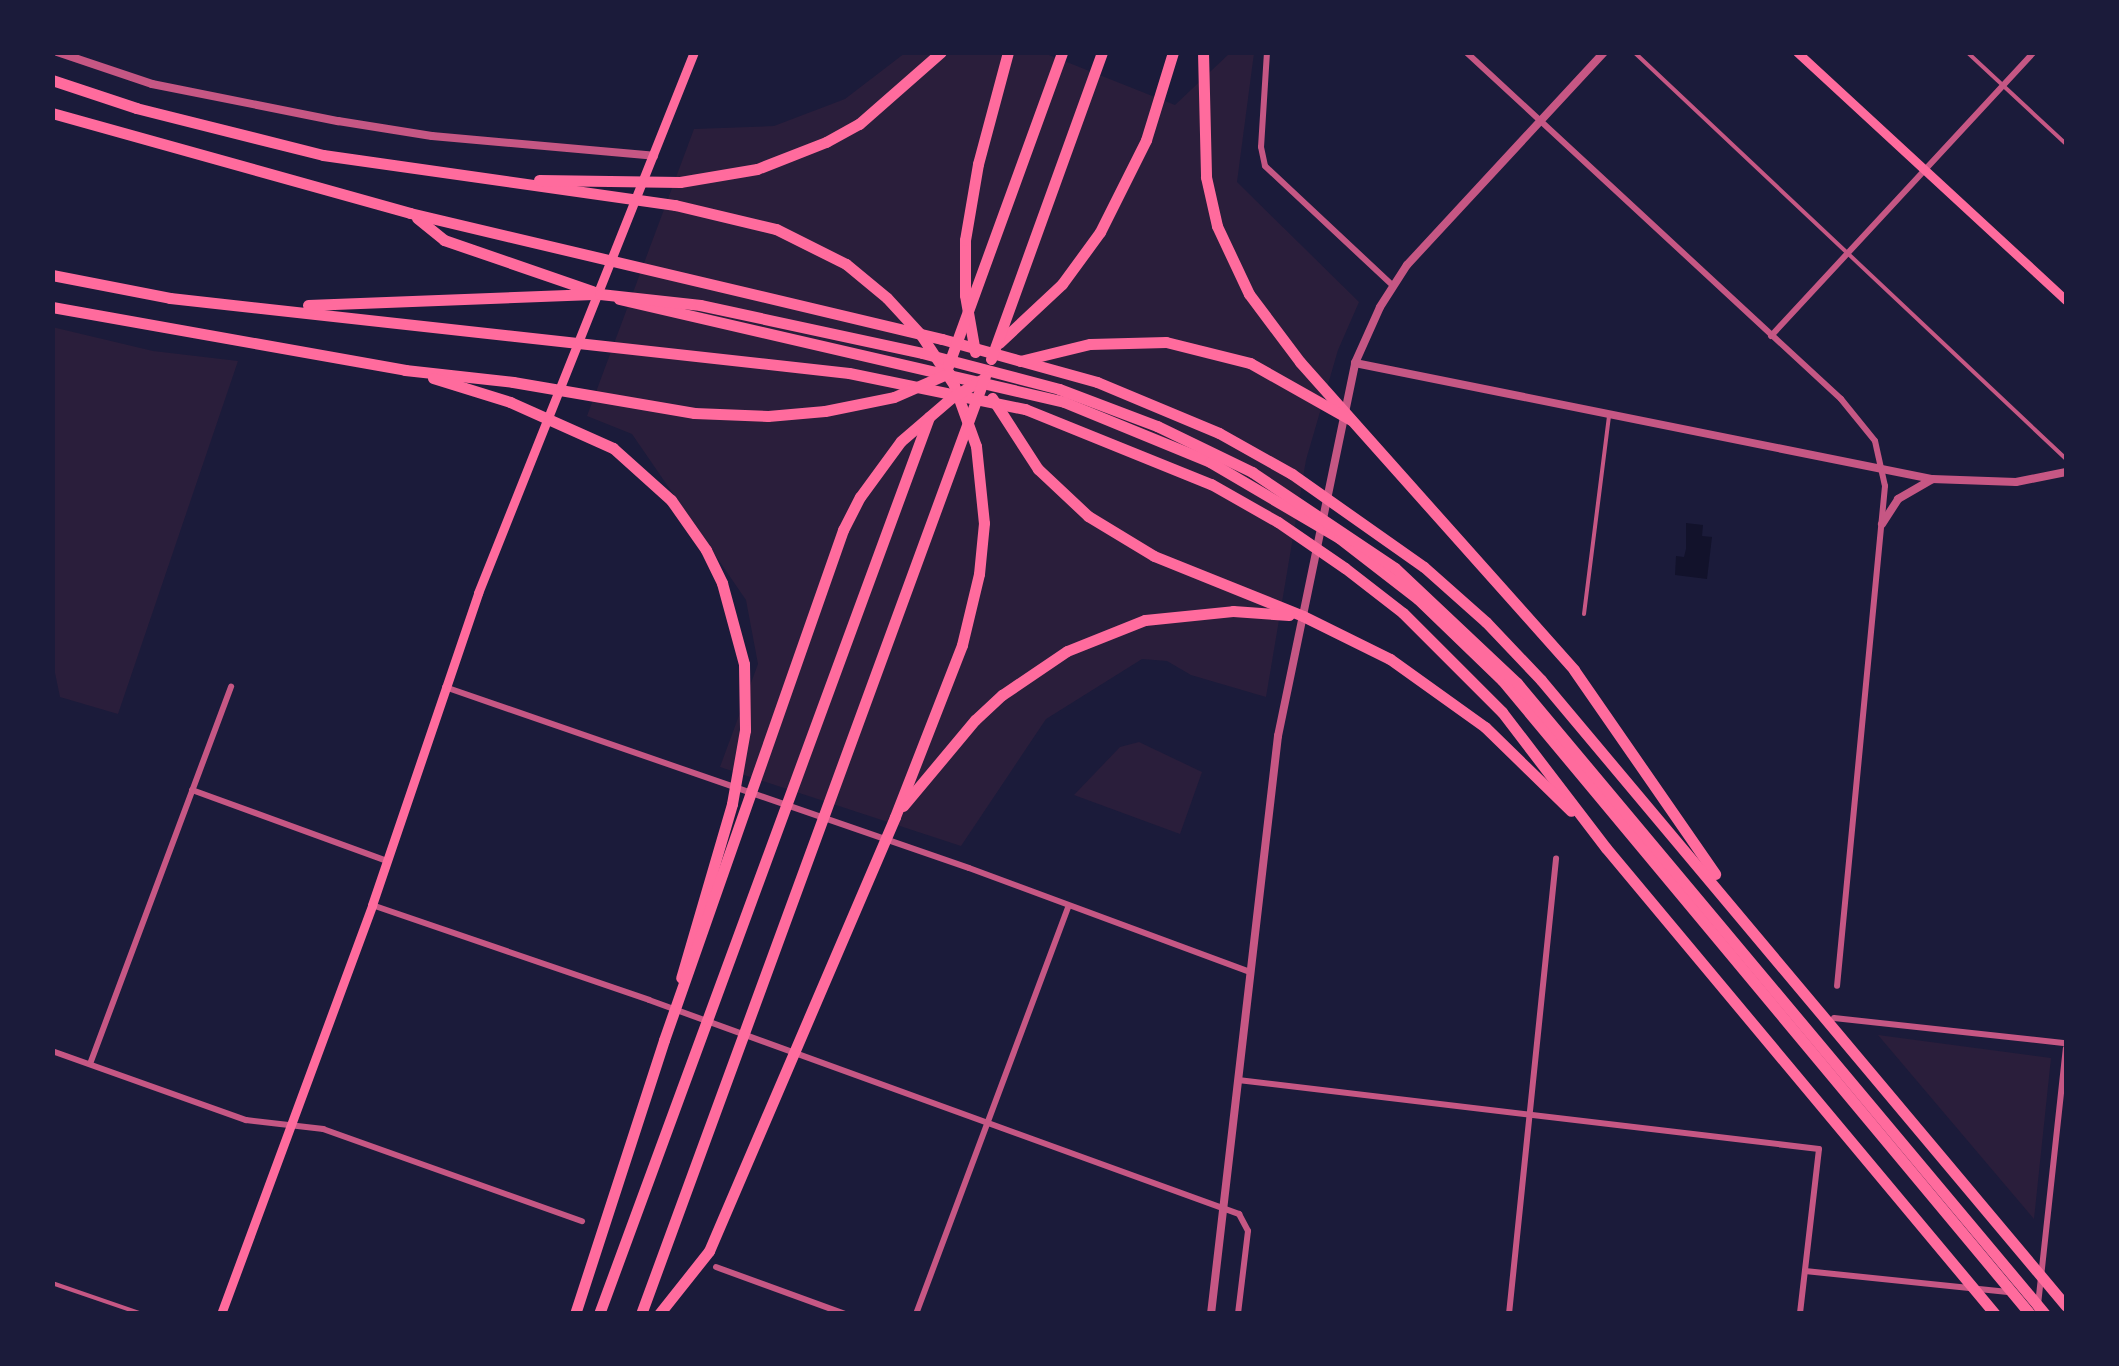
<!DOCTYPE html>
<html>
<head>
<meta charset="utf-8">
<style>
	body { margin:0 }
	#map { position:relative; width:2119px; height:1366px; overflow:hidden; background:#1b1b3a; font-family:Overpass,sans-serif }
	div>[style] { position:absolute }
	.green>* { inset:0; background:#2a1e3b }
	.water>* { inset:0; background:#12122b }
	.service>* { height:4px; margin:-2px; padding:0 2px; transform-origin:2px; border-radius:2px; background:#c65784 }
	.minor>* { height:6px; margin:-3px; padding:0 3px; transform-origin:3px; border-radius:3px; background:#c65784 }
	.tertiary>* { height:8px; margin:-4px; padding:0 4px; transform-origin:4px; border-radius:4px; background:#c65784 }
	.secondary>* { height:9px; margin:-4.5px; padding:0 4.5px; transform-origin:4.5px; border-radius:4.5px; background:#ff6b9d }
	.motorway>* { height:11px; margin:-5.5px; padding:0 5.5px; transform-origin:5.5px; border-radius:5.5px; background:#ff6b9d }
	span { translate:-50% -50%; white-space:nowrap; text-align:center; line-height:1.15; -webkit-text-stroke:8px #1b1b3a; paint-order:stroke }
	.frame { position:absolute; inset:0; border:55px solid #1b1b3a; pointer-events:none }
</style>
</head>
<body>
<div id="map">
	<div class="green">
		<div style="clip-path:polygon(905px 53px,1044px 53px,1175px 105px,1230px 53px,1254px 53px,1237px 182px,1359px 302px,1338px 350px,1306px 460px,1266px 697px,1191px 675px,1167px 661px,1142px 659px,1046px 719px,961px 846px,720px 767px,758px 664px,746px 600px,632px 434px,587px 416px,694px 129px,774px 126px,845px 99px)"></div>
		<div style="clip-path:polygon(52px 327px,153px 351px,238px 361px,118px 714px,60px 697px,53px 663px)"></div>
		<div style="clip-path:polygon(1139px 742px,1202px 772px,1180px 834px,1074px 795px,1120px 747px)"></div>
		<div style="clip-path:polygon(1878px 1035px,2051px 1058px,2034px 1219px)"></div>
	</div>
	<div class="water">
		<div style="clip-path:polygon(1686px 523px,1703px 525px,1702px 536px,1712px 537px,1707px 579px,1675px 575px,1676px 556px,1684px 557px,1686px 549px)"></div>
	</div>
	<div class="service">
		<div style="left:1634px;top:52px;width:594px;rotate:43.29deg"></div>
		<div style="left:1967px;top:52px;width:135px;rotate:42.9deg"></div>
		<div style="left:1584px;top:614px;width:201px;rotate:-82.8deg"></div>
		<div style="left:52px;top:1283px;width:95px;rotate:19deg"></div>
	</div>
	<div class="minor">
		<div style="left:1267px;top:52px;width:95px;rotate:93.6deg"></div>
		<div style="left:1261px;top:147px;width:19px;rotate:78deg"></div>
		<div style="left:1265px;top:166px;width:174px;rotate:43.1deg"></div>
		<div style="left:1466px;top:52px;width:511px;rotate:42.78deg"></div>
		<div style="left:1841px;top:399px;width:54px;rotate:51deg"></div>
		<div style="left:1875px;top:441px;width:46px;rotate:77.5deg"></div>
		<div style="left:1885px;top:486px;width:502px;rotate:95.48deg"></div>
		<div style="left:1771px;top:336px;width:387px;rotate:-47.2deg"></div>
		<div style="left:445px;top:687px;width:554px;rotate:19.06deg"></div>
		<div style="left:969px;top:868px;width:300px;rotate:20.3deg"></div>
		<div style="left:192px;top:790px;width:208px;rotate:20deg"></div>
		<div style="left:372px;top:905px;width:293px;rotate:18.9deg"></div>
		<div style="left:649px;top:1000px;width:628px;rotate:19.94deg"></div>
		<div style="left:1239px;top:1214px;width:19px;rotate:62deg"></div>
		<div style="left:1248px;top:1231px;width:84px;rotate:96.9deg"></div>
		<div style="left:1834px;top:1018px;width:233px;rotate:6.2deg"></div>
		<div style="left:52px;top:1051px;width:206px;rotate:19.6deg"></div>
		<div style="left:246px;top:1120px;width:78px;rotate:6.7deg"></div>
		<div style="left:323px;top:1129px;width:275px;rotate:19.6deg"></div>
		<div style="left:90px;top:1064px;width:403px;rotate:-69.5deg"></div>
		<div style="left:1238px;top:1080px;width:585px;rotate:6.77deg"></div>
		<div style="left:1819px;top:1149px;width:166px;rotate:96.6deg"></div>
		<div style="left:716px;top:1267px;width:137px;rotate:20deg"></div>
		<div style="left:1805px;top:1271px;width:204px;rotate:5.9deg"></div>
		<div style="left:916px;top:1314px;width:434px;rotate:-69.5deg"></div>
		<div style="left:1509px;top:1314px;width:458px;rotate:-84.1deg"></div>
		<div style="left:2037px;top:1314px;width:267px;rotate:-83.8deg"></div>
	</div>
	<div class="tertiary">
		<div style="left:57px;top:52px;width:100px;rotate:18.6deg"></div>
		<div style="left:152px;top:84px;width:190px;rotate:11.3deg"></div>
		<div style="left:338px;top:121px;width:95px;rotate:9.1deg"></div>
		<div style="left:432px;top:136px;width:223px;rotate:5.1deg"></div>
		<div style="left:1355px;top:363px;width:589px;rotate:11.37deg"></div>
		<div style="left:1932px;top:479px;width:84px;rotate:2deg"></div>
		<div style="left:2016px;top:482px;width:51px;rotate:-11.3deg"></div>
		<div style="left:1882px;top:524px;width:30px;rotate:-57deg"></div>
		<div style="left:1898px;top:499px;width:39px;rotate:-30deg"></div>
		<div style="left:1211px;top:1314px;width:582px;rotate:-83.39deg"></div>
		<div style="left:1278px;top:736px;width:381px;rotate:-78.3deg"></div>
		<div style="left:1355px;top:363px;width:61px;rotate:-65.9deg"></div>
		<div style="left:1380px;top:307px;width:50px;rotate:-57.3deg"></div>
		<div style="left:1407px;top:265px;width:290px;rotate:-47.2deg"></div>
	</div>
	<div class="secondary">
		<div style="left:1797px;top:52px;width:366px;rotate:42.7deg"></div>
		<div style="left:221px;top:1314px;width:436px;rotate:-69.7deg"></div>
		<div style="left:372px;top:905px;width:330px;rotate:-71.2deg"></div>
		<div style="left:478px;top:593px;width:583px;rotate:-68.24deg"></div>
	</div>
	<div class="motorway">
		<div style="left:1203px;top:52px;width:125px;rotate:88.6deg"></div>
		<div style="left:1206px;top:177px;width:50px;rotate:77.3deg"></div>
		<div style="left:1217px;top:226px;width:75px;rotate:64.8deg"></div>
		<div style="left:1249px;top:294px;width:85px;rotate:53.1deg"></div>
		<div style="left:1300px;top:362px;width:412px;rotate:48.3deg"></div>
		<div style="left:1574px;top:670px;width:248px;rotate:55.3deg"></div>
		<div style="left:52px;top:80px;width:89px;rotate:18.4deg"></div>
		<div style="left:136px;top:108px;width:193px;rotate:14.1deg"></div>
		<div style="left:323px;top:155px;width:356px;rotate:8.1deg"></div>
		<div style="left:675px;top:205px;width:104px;rotate:13.4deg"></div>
		<div style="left:776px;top:229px;width:78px;rotate:26.6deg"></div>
		<div style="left:846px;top:264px;width:53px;rotate:39.7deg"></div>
		<div style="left:887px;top:298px;width:50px;rotate:47.4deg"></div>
		<div style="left:921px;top:335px;width:60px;rotate:56.6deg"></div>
		<div style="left:954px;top:385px;width:65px;rotate:70.2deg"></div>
		<div style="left:976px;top:446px;width:77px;rotate:84.1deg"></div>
		<div style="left:984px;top:523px;width:51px;rotate:95.6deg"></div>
		<div style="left:979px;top:574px;width:73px;rotate:103.5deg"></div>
		<div style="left:962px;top:645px;width:185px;rotate:111.3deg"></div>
		<div style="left:895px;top:817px;width:472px;rotate:113.2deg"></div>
		<div style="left:709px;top:1251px;width:80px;rotate:128.4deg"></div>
		<div style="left:52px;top:113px;width:372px;rotate:15.6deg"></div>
		<div style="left:410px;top:213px;width:547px;rotate:13.32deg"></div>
		<div style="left:942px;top:339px;width:161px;rotate:15.5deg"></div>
		<div style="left:1097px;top:382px;width:132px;rotate:22.7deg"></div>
		<div style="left:1219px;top:433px;width:84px;rotate:29.3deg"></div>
		<div style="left:1292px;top:474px;width:161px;rotate:35.2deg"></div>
		<div style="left:1424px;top:567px;width:83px;rotate:41.6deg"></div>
		<div style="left:1486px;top:622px;width:80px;rotate:46.5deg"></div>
		<div style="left:1541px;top:680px;width:817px;rotate:50.01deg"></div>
		<div style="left:539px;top:180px;width:141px;rotate:0.8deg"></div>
		<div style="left:680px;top:182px;width:78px;rotate:-9.6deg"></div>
		<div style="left:757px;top:169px;width:74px;rotate:-21.4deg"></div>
		<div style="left:826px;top:142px;width:38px;rotate:-29deg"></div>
		<div style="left:859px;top:124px;width:109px;rotate:-41.3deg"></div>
		<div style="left:417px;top:218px;width:35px;rotate:39deg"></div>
		<div style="left:444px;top:240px;width:157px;rotate:19deg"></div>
		<div style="left:52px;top:275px;width:120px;rotate:11deg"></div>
		<div style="left:170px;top:298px;width:683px;rotate:6.3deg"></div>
		<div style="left:849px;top:373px;width:180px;rotate:11.6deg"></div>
		<div style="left:1025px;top:409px;width:201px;rotate:22deg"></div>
		<div style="left:1211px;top:484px;width:77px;rotate:29.6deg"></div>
		<div style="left:1278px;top:522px;width:81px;rotate:34.5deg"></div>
		<div style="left:1345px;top:568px;width:73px;rotate:37.8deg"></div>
		<div style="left:1403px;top:613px;width:140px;rotate:45deg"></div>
		<div style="left:1502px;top:712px;width:171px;rotate:52.6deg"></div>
		<div style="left:1606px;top:848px;width:607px;rotate:50.15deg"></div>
		<div style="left:619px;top:299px;width:457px;rotate:13deg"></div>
		<div style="left:1064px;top:402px;width:158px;rotate:22.3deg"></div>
		<div style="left:1210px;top:462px;width:150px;rotate:30.5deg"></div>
		<div style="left:1339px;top:538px;width:100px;rotate:37.7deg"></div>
		<div style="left:1418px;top:599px;width:117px;rotate:44deg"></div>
		<div style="left:1502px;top:680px;width:825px;rotate:50.21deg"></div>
		<div style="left:308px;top:305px;width:292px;rotate:-2.2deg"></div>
		<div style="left:600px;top:294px;width:101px;rotate:6.3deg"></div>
		<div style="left:700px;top:305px;width:227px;rotate:12.2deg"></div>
		<div style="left:922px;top:353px;width:142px;rotate:14.7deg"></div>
		<div style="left:1059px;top:389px;width:105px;rotate:20.7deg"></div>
		<div style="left:1157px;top:426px;width:106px;rotate:25.8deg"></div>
		<div style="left:1252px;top:472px;width:172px;rotate:33.9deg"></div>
		<div style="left:1395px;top:568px;width:168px;rotate:43.3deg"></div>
		<div style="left:1517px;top:683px;width:823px;rotate:50.08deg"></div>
		<div style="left:52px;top:307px;width:359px;rotate:10.1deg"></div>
		<div style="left:405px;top:370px;width:109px;rotate:6.3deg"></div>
		<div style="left:513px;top:382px;width:184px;rotate:9.7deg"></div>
		<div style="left:694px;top:413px;width:74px;rotate:2.3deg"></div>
		<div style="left:768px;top:416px;width:57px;rotate:-5deg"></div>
		<div style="left:825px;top:411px;width:70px;rotate:-11.5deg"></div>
		<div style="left:894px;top:397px;width:60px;rotate:-23.6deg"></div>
		<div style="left:999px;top:343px;width:86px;rotate:-43.1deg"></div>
		<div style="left:1062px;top:284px;width:64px;rotate:-53.8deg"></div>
		<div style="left:1100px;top:232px;width:103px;rotate:-63.4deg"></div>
		<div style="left:1146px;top:140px;width:92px;rotate:-72.9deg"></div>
		<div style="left:975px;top:352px;width:58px;rotate:-100deg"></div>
		<div style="left:965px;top:295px;width:55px;rotate:-90deg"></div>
		<div style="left:965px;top:240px;width:77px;rotate:-80.3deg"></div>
		<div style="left:978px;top:164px;width:116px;rotate:-75deg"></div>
		<div style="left:991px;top:359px;width:326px;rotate:-70.1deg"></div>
		<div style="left:1020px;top:361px;width:72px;rotate:-13.7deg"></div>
		<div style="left:1090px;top:344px;width:76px;rotate:-1.5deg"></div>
		<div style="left:1166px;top:342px;width:87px;rotate:14deg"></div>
		<div style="left:1250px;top:363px;width:116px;rotate:29.4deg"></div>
		<div style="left:948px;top:366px;width:334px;rotate:-70deg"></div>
		<div style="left:433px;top:378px;width:81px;rotate:17.3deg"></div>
		<div style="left:510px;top:402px;width:113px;rotate:24.1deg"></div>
		<div style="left:613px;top:448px;width:78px;rotate:41.9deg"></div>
		<div style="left:671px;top:500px;width:61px;rotate:55deg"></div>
		<div style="left:706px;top:550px;width:37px;rotate:64deg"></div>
		<div style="left:722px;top:583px;width:84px;rotate:74.8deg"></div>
		<div style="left:744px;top:664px;width:66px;rotate:89.1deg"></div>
		<div style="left:745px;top:730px;width:75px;rotate:100deg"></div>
		<div style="left:732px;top:804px;width:181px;rotate:106.3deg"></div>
		<div style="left:992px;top:398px;width:85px;rotate:57.1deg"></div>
		<div style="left:1038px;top:469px;width:69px;rotate:43.2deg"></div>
		<div style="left:1088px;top:516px;width:77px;rotate:31.2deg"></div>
		<div style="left:1154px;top:556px;width:161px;rotate:21.9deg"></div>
		<div style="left:1303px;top:616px;width:97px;rotate:26.3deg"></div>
		<div style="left:1390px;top:659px;width:117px;rotate:35.6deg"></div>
		<div style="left:1485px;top:727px;width:120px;rotate:44.3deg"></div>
		<div style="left:903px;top:806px;width:112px;rotate:-50.1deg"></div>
		<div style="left:975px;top:720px;width:37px;rotate:-43deg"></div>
		<div style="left:1002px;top:695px;width:78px;rotate:-34.1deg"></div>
		<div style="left:1067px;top:651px;width:84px;rotate:-21.7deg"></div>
		<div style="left:1145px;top:620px;width:88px;rotate:-5.8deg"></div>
		<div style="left:1233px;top:611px;width:56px;rotate:4.1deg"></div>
		<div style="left:575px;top:1314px;width:288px;rotate:-72deg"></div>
		<div style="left:664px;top:1040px;width:541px;rotate:-70.66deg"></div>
		<div style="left:843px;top:530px;width:37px;rotate:-63deg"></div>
		<div style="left:860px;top:497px;width:69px;rotate:-53.8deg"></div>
		<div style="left:901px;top:441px;width:66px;rotate:-40.7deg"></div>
		<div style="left:951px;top:398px;width:35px;rotate:-31deg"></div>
		<div style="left:599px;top:1314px;width:956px;rotate:-69.8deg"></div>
		<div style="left:641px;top:1314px;width:999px;rotate:-69.86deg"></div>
	</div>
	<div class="frame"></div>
</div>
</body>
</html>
